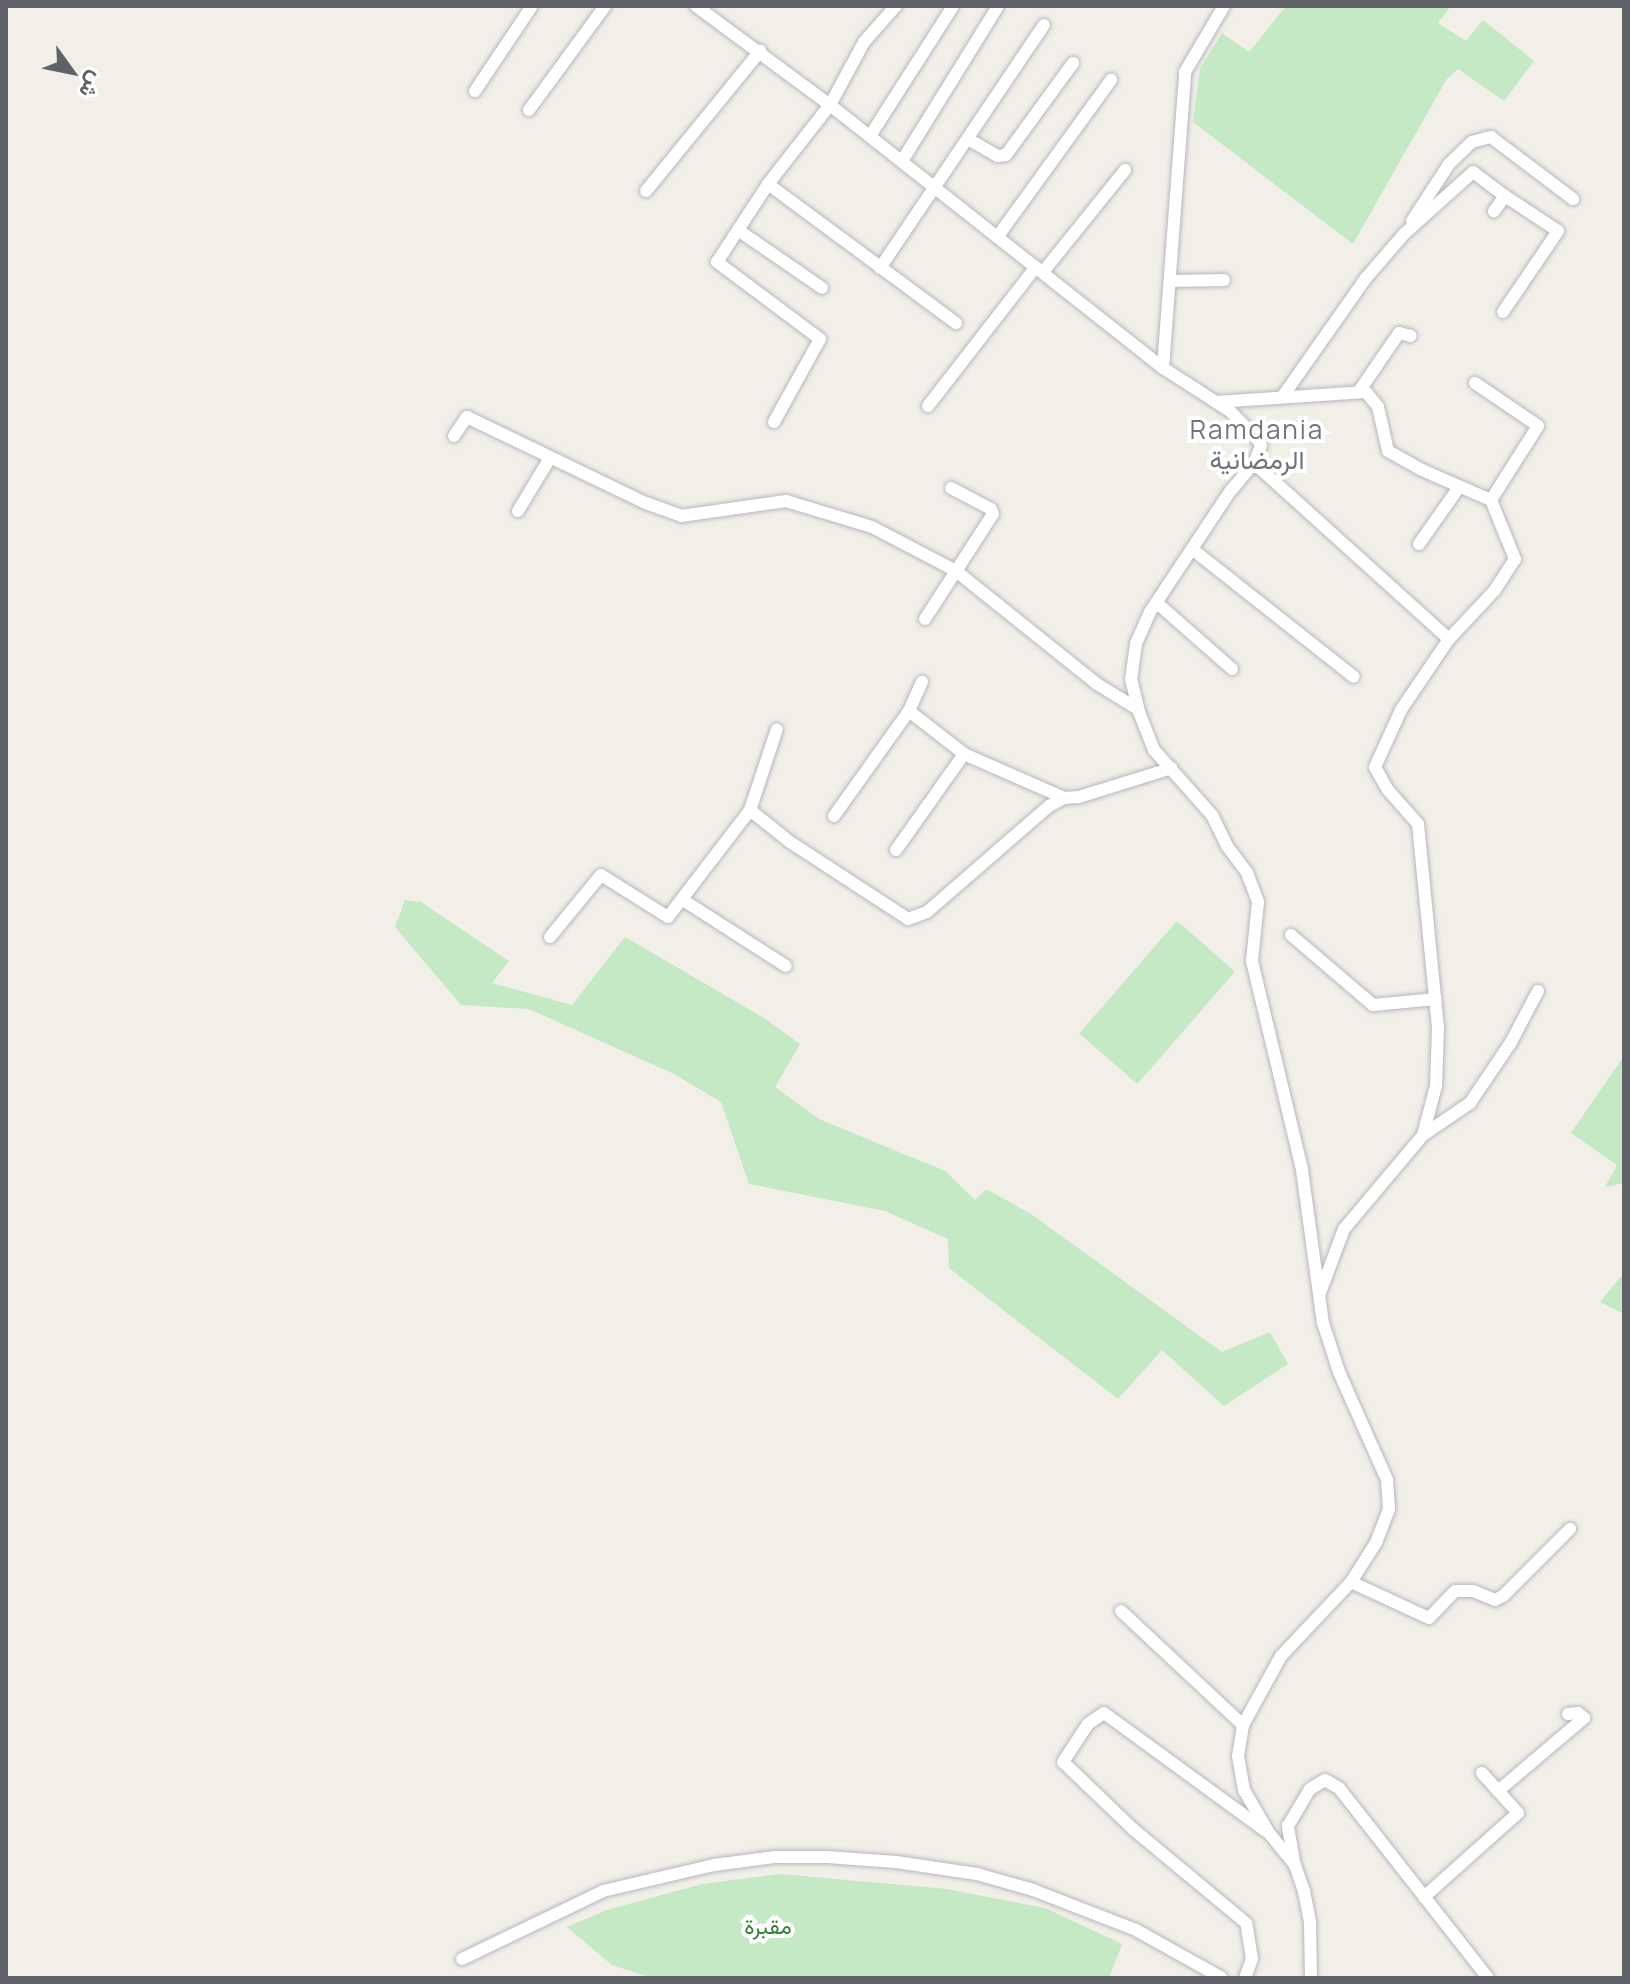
<!DOCTYPE html>
<html>
<head>
<meta charset="utf-8">
<style>
	body { margin:0 }
	#map { position:relative; width:1630px; height:1984px; overflow:hidden; background:#f1efe8; font-family:Manrope,Vazirmatn,sans-serif }
	div>[style] { position:absolute }
	.green>* { inset:0; background:#c5e8c5; transform-origin:0 0 }
	.roads { filter:drop-shadow(0 0 2px #b5b8bc) drop-shadow(0 0 2px #b5b8bc) }
	.minor>* { height:12px; margin:-6px; padding:0 6px; transform-origin:6px; border-radius:6px; background:#fff }
	span { translate:-50% -50%; white-space:nowrap; text-align:center; line-height:1.15; -webkit-text-stroke:8px #fff; paint-order:stroke }
	.park-label { font-size:22px; color:#348238 }
	.quarter-label { font-size:26px; color:#70757a; letter-spacing:2px }
	.frame { position:absolute; inset:0; border:8px solid #5f6368; pointer-events:none }
	.north { position:absolute; left:32px; top:32px; width:80px; height:80px; -webkit-text-stroke:6px #fff; paint-order:stroke; rotate:123deg; font-size:22px; font-weight:700; line-height:32px; text-align:center; color:#5f6368 }
	.north::after { content:''; display:block; margin:auto; width:28px; height:36px; background:#5f6368; clip-path:polygon(50% 0,100% 100%,50% 72%,0 100%) }
</style>
</head>
<body>
<div id="map">
	<div class="green">
		<div style="clip-path:polygon(1286px 6px,1451px 6px,1438px 23px,1466px 41px,1483px 20px,1534px 61px,1504px 101px,1458px 69px,1446px 80px,1353px 244px,1193px 122px,1200px 69px,1222px 33px,1249px 52px)"></div>
		<div style="clip-path:polygon(405px 900px,421px 902px,509px 961px,492px 983px,572px 1005px,625px 937px,764px 1018px,800px 1044px,775px 1087px,819px 1119px,945px 1171px,975px 1200px,986px 1189px,1031px 1214px,1222px 1352px,1270px 1332px,1288px 1364px,1224px 1406px,1162px 1350px,1118px 1399px,949px 1268px,948px 1239px,885px 1211px,749px 1184px,721px 1102px,674px 1074px,529px 1009px,461px 1005px,395px 927px)"></div>
		<div style="left:1177px;top:921px;width:77px;height:149px;rotate:41deg"></div>
		<div style="clip-path:polygon(1624px 1056px,1624px 1183px,1605px 1187px,1617px 1165px,1571px 1133px)"></div>
		<div style="clip-path:polygon(1624px 1273px,1624px 1314px,1600px 1302px)"></div>
		<div style="clip-path:polygon(780px 1874px,947px 1889px,1045px 1908px,1122px 1944px,1109px 1978px,652px 1978px,612px 1965px,567px 1927px,607px 1910px,702px 1884px)"></div>
	</div>
	<div class="roads">
		<div class="minor">
			<div style="left:696px;top:6px;width:167px;rotate:36.5deg"></div>
			<div style="left:830px;top:105px;width:424px;rotate:38.3deg"></div>
			<div style="left:1163px;top:368px;width:80px;rotate:32.7deg"></div>
			<div style="left:1230px;top:411px;width:42px;rotate:46deg"></div>
			<div style="left:1259px;top:441px;width:5px;rotate:68deg"></div>
			<div style="left:1261px;top:446px;width:18px;rotate:112deg"></div>
			<div style="left:1254px;top:463px;width:35px;rotate:130deg"></div>
			<div style="left:1231px;top:490px;width:146px;rotate:123.6deg"></div>
			<div style="left:1150px;top:612px;width:35px;rotate:114deg"></div>
			<div style="left:1136px;top:644px;width:35px;rotate:98deg"></div>
			<div style="left:1131px;top:679px;width:34px;rotate:76deg"></div>
			<div style="left:1139px;top:712px;width:41px;rotate:68.5deg"></div>
			<div style="left:1154px;top:750px;width:87px;rotate:48.3deg"></div>
			<div style="left:1212px;top:815px;width:34px;rotate:64deg"></div>
			<div style="left:1227px;top:846px;width:34px;rotate:53deg"></div>
			<div style="left:1247px;top:873px;width:31px;rotate:69deg"></div>
			<div style="left:1258px;top:902px;width:59px;rotate:95.8deg"></div>
			<div style="left:1252px;top:961px;width:215px;rotate:76.5deg"></div>
			<div style="left:1302px;top:1170px;width:154px;rotate:82.2deg"></div>
			<div style="left:1323px;top:1323px;width:52px;rotate:71.9deg"></div>
			<div style="left:1339px;top:1372px;width:118px;rotate:66deg"></div>
			<div style="left:1387px;top:1480px;width:29px;rotate:86deg"></div>
			<div style="left:1389px;top:1509px;width:34px;rotate:111deg"></div>
			<div style="left:1377px;top:1541px;width:49px;rotate:122.4deg"></div>
			<div style="left:1351px;top:1582px;width:102px;rotate:133.4deg"></div>
			<div style="left:1281px;top:1656px;width:79px;rotate:118.8deg"></div>
			<div style="left:1243px;top:1725px;width:31px;rotate:99deg"></div>
			<div style="left:1238px;top:1756px;width:35px;rotate:80deg"></div>
			<div style="left:1244px;top:1790px;width:50px;rotate:59.8deg"></div>
			<div style="left:1269px;top:1833px;width:41px;rotate:50.9deg"></div>
			<div style="left:1295px;top:1865px;width:28px;rotate:71deg"></div>
			<div style="left:1304px;top:1891px;width:32px;rotate:79deg"></div>
			<div style="left:1310px;top:1922px;width:56px;rotate:89deg"></div>
			<div style="left:475px;top:91px;width:102px;rotate:-56.2deg"></div>
			<div style="left:529px;top:110px;width:129px;rotate:-53.8deg"></div>
			<div style="left:870px;top:136px;width:154px;rotate:-57.4deg"></div>
			<div style="left:968px;top:139px;width:34px;rotate:30deg"></div>
			<div style="left:998px;top:156px;width:8px;rotate:-7deg"></div>
			<div style="left:1006px;top:155px;width:114px;rotate:-53.9deg"></div>
			<div style="left:902px;top:161px;width:182px;rotate:-58.2deg"></div>
			<div style="left:768px;top:184px;width:234px;rotate:36.5deg"></div>
			<div style="left:646px;top:191px;width:181px;rotate:-50.8deg"></div>
			<div style="left:1412px;top:221px;width:68px;rotate:-57deg"></div>
			<div style="left:1449px;top:164px;width:32px;rotate:-44deg"></div>
			<div style="left:1472px;top:142px;width:20px;rotate:-15deg"></div>
			<div style="left:1491px;top:137px;width:103px;rotate:37.1deg"></div>
			<div style="left:738px;top:230px;width:102px;rotate:34.6deg"></div>
			<div style="left:998px;top:236px;width:193px;rotate:-54.1deg"></div>
			<div style="left:880px;top:268px;width:293px;rotate:-56deg"></div>
			<div style="left:1043px;top:272px;width:131px;rotate:-51.2deg"></div>
			<div style="left:1172px;top:281px;width:52px;rotate:-1.1deg"></div>
			<div style="left:1503px;top:312px;width:98px;rotate:-55.8deg"></div>
			<div style="left:1558px;top:231px;width:64px;rotate:-146.6deg"></div>
			<div style="left:1163px;top:368px;width:297px;rotate:-85.7deg"></div>
			<div style="left:1185px;top:72px;width:77px;rotate:-59.4deg"></div>
			<div style="left:1475px;top:383px;width:76px;rotate:34.3deg"></div>
			<div style="left:1538px;top:426px;width:88px;rotate:122.4deg"></div>
			<div style="left:1360px;top:390px;width:69px;rotate:-55.6deg"></div>
			<div style="left:1399px;top:333px;width:12px;rotate:14deg"></div>
			<div style="left:1283px;top:396px;width:144px;rotate:-54.9deg"></div>
			<div style="left:1366px;top:278px;width:58px;rotate:-49.2deg"></div>
			<div style="left:1404px;top:234px;width:93px;rotate:-41.9deg"></div>
			<div style="left:1473px;top:172px;width:40px;rotate:37deg"></div>
			<div style="left:1505px;top:196px;width:19px;rotate:126deg"></div>
			<div style="left:1216px;top:402px;width:150px;rotate:-3.8deg"></div>
			<div style="left:1366px;top:392px;width:19px;rotate:51deg"></div>
			<div style="left:1378px;top:407px;width:45px;rotate:77.2deg"></div>
			<div style="left:1388px;top:451px;width:39px;rotate:29deg"></div>
			<div style="left:1422px;top:470px;width:75px;rotate:23.5deg"></div>
			<div style="left:1491px;top:500px;width:64px;rotate:67.9deg"></div>
			<div style="left:1515px;top:559px;width:37px;rotate:123deg"></div>
			<div style="left:1495px;top:590px;width:67px;rotate:133.2deg"></div>
			<div style="left:1449px;top:639px;width:86px;rotate:124.1deg"></div>
			<div style="left:1401px;top:710px;width:63px;rotate:114.5deg"></div>
			<div style="left:1375px;top:767px;width:26px;rotate:61deg"></div>
			<div style="left:1388px;top:790px;width:45px;rotate:48.6deg"></div>
			<div style="left:1418px;top:824px;width:204px;rotate:84.4deg"></div>
			<div style="left:1438px;top:1027px;width:59px;rotate:91.9deg"></div>
			<div style="left:1436px;top:1086px;width:51px;rotate:104.9deg"></div>
			<div style="left:1423px;top:1135px;width:123px;rotate:130deg"></div>
			<div style="left:1344px;top:1229px;width:68px;rotate:110.6deg"></div>
			<div style="left:928px;top:406px;width:176px;rotate:-52.2deg"></div>
			<div style="left:774px;top:422px;width:95px;rotate:-61deg"></div>
			<div style="left:820px;top:339px;width:129px;rotate:-143.2deg"></div>
			<div style="left:717px;top:262px;width:93px;rotate:-56.8deg"></div>
			<div style="left:768px;top:184px;width:100px;rotate:-51.9deg"></div>
			<div style="left:830px;top:105px;width:72px;rotate:-61.6deg"></div>
			<div style="left:864px;top:42px;width:48px;rotate:-48.4deg"></div>
			<div style="left:454px;top:436px;width:23px;rotate:-56deg"></div>
			<div style="left:467px;top:417px;width:199px;rotate:25.7deg"></div>
			<div style="left:646px;top:503px;width:37px;rotate:20deg"></div>
			<div style="left:681px;top:516px;width:106px;rotate:-8.1deg"></div>
			<div style="left:786px;top:501px;width:90px;rotate:16.8deg"></div>
			<div style="left:872px;top:527px;width:95px;rotate:27.6deg"></div>
			<div style="left:956px;top:571px;width:181px;rotate:38.7deg"></div>
			<div style="left:1097px;top:684px;width:48px;rotate:31.4deg"></div>
			<div style="left:1254px;top:463px;width:263px;rotate:42.1deg"></div>
			<div style="left:518px;top:511px;width:62px;rotate:-58.9deg"></div>
			<div style="left:1419px;top:544px;width:70px;rotate:-54.9deg"></div>
			<div style="left:1192px;top:549px;width:206px;rotate:38.3deg"></div>
			<div style="left:1157px;top:603px;width:100px;rotate:41.3deg"></div>
			<div style="left:925px;top:619px;width:125px;rotate:-57.1deg"></div>
			<div style="left:993px;top:514px;width:5px;rotate:-112deg"></div>
			<div style="left:991px;top:509px;width:45px;rotate:-152.3deg"></div>
			<div style="left:909px;top:711px;width:32px;rotate:-66deg"></div>
			<div style="left:750px;top:810px;width:85px;rotate:-71.6deg"></div>
			<div style="left:834px;top:816px;width:129px;rotate:-54.5deg"></div>
			<div style="left:909px;top:711px;width:70px;rotate:38deg"></div>
			<div style="left:964px;top:754px;width:109px;rotate:23.7deg"></div>
			<div style="left:896px;top:850px;width:118px;rotate:-54.7deg"></div>
			<div style="left:683px;top:900px;width:122px;rotate:32.7deg"></div>
			<div style="left:1291px;top:935px;width:108px;rotate:40.5deg"></div>
			<div style="left:1373px;top:1005px;width:63px;rotate:-5.4deg"></div>
			<div style="left:550px;top:937px;width:80px;rotate:-50.6deg"></div>
			<div style="left:601px;top:875px;width:79px;rotate:32.1deg"></div>
			<div style="left:668px;top:917px;width:135px;rotate:-52.5deg"></div>
			<div style="left:750px;top:810px;width:51px;rotate:38.7deg"></div>
			<div style="left:790px;top:842px;width:141px;rotate:33.1deg"></div>
			<div style="left:908px;top:919px;width:20px;rotate:-20deg"></div>
			<div style="left:927px;top:912px;width:162px;rotate:-41deg"></div>
			<div style="left:1049px;top:806px;width:17px;rotate:-28deg"></div>
			<div style="left:1064px;top:798px;width:15px;rotate:-4deg"></div>
			<div style="left:1079px;top:797px;width:97px;rotate:-17.3deg"></div>
			<div style="left:1423px;top:1135px;width:57px;rotate:-34.2deg"></div>
			<div style="left:1470px;top:1103px;width:71px;rotate:-55.9deg"></div>
			<div style="left:1510px;top:1044px;width:60px;rotate:-62.2deg"></div>
			<div style="left:1351px;top:1582px;width:86px;rotate:24.8deg"></div>
			<div style="left:1429px;top:1618px;width:37px;rotate:-46deg"></div>
			<div style="left:1455px;top:1591px;width:18px"></div>
			<div style="left:1473px;top:1591px;width:24px;rotate:22deg"></div>
			<div style="left:1495px;top:1600px;width:9px;rotate:-27deg"></div>
			<div style="left:1503px;top:1596px;width:95px;rotate:-45deg"></div>
			<div style="left:1121px;top:1611px;width:167px;rotate:43.1deg"></div>
			<div style="left:1498px;top:1791px;width:113px;rotate:-40.3deg"></div>
			<div style="left:1584px;top:1718px;width:8px;rotate:-140deg"></div>
			<div style="left:1578px;top:1713px;width:10px;rotate:174deg"></div>
			<div style="left:1294px;top:1861px;width:36px;rotate:-100deg"></div>
			<div style="left:1288px;top:1826px;width:43px;rotate:-59.3deg"></div>
			<div style="left:1310px;top:1789px;width:17px;rotate:-31deg"></div>
			<div style="left:1325px;top:1780px;width:16px;rotate:30deg"></div>
			<div style="left:1339px;top:1788px;width:241px;rotate:51.9deg"></div>
			<div style="left:1424px;top:1897px;width:126px;rotate:-41.8deg"></div>
			<div style="left:1518px;top:1813px;width:54px;rotate:-132deg"></div>
			<div style="left:462px;top:1959px;width:157px;rotate:-25.7deg"></div>
			<div style="left:603px;top:1891px;width:114px;rotate:-13.2deg"></div>
			<div style="left:714px;top:1865px;width:62px;rotate:-7.5deg"></div>
			<div style="left:775px;top:1857px;width:52px"></div>
			<div style="left:827px;top:1857px;width:69px;rotate:4.1deg"></div>
			<div style="left:896px;top:1862px;width:82px;rotate:8.4deg"></div>
			<div style="left:977px;top:1874px;width:58px;rotate:15.9deg"></div>
			<div style="left:1033px;top:1890px;width:110px;rotate:21.2deg"></div>
			<div style="left:1136px;top:1930px;width:98px;rotate:29.2deg"></div>
			<div style="left:1245px;top:1978px;width:20px;rotate:-70deg"></div>
			<div style="left:1252px;top:1959px;width:36px;rotate:-99deg"></div>
			<div style="left:1246px;top:1923px;width:146px;rotate:-140.3deg"></div>
			<div style="left:1134px;top:1830px;width:98px;rotate:-136.2deg"></div>
			<div style="left:1063px;top:1762px;width:45px;rotate:-56.7deg"></div>
			<div style="left:1088px;top:1724px;width:19px;rotate:-35deg"></div>
			<div style="left:1104px;top:1713px;width:200px;rotate:36.1deg"></div>
		</div>
	</div>
	<div class="park-label">
		<span style="left:768px;top:1927px">مقبرة</span>
	</div>
	<div class="quarter-label">
		<span style="left:1257px;top:445px">Ramdania<br>الرمضانية</span>
	</div>
	<div class="frame"></div>
	<div class="north">ش</div>
</div>
</body>
</html>
